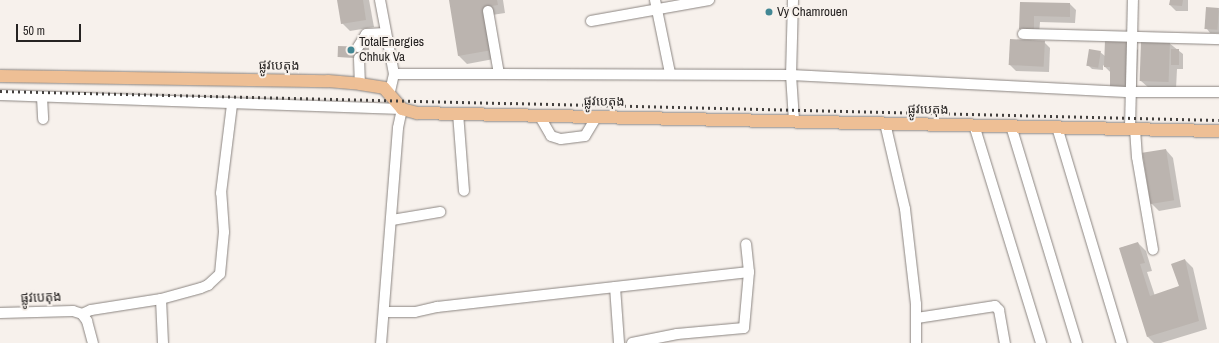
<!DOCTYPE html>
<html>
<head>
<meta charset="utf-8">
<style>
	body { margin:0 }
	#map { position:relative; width:1219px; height:343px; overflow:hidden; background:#f7f1ec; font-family:"Archivo Narrow","Noto Sans Khmer",sans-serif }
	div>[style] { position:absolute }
	.shadow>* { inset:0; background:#0003 }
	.building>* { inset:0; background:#bbb4af; transform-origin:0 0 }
	.roads { filter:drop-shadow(0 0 1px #8b8581) drop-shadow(0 0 1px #8b8581) }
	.minor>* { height:10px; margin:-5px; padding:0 5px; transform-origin:5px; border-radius:5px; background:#fff }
	.major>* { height:12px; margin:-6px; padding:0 6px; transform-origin:6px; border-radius:6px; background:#eebf95 }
	.rail>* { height:2.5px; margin-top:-1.25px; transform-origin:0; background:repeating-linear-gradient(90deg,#43403e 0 2px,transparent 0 6px) }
	.dots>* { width:11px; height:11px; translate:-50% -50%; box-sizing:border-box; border:2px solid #f7f1ec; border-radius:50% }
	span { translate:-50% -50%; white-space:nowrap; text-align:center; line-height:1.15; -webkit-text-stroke:4px #f7f1ec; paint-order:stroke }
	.poi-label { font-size:13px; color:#262322 }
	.left { translate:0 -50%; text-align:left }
	.street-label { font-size:13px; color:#262322 }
	.scale { position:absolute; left:16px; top:24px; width:65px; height:18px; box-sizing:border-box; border:2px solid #262322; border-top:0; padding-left:5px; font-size:12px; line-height:14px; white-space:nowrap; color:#262322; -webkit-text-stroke:3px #f7f1ec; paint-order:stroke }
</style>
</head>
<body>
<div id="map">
	<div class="shadow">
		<div style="clip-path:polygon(338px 0,369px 0,374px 27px,350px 31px,342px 23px)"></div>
		<div style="clip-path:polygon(450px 0,503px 0,505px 13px,492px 15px,499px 58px,467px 64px,459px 56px)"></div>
		<div style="clip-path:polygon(1171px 0,1188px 0,1188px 11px,1176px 11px,1170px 5px)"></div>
		<div style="clip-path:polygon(1021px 3px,1070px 4px,1076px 10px,1075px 23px,1040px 22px,1039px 35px,1026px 35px,1020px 29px)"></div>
		<div style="clip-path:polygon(1219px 9px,1219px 33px,1210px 33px,1207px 29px)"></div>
		<div style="clip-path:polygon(1044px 42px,1050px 48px,1049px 72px,1016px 71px,1010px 65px)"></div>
		<div style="clip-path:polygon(1130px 42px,1138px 50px,1136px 97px,1103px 65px,1103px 70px,1092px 69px,1088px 65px,1100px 52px,1105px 56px)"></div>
		<div style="clip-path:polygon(1169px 43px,1183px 54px,1183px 69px,1177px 69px,1176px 89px,1149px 88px,1141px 81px)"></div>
		<div style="clip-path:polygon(369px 48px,370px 59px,339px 57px)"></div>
		<div style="clip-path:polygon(1166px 150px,1173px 158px,1181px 207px,1159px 211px,1151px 203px)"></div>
		<div style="clip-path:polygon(1138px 243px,1146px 251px,1152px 271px,1147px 272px,1155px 296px,1180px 286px,1185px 260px,1193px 268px,1207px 329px,1161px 343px,1154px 343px,1148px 337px,1120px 248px)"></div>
	</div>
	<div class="building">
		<div style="clip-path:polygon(337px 0,363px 0,366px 20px,341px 24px)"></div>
		<div style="clip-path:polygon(449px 0,497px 0,498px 5px,484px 7px,492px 50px,458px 56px)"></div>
		<div style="clip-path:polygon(1170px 0,1183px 0,1182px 6px,1169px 5px)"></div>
		<div style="clip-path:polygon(1020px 2px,1070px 3px,1070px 17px,1034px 16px,1034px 29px,1019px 29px)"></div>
		<div style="left:1206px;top:7px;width:13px;height:22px;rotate:4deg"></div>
		<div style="left:1010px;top:39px;width:35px;height:26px;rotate:3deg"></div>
		<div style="clip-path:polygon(1105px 40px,1130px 41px,1129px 89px,1110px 89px,1110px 67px,1104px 67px)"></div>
		<div style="left:1141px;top:41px;width:29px;height:40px;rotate:2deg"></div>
		<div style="left:338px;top:46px;width:31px;height:11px;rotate:2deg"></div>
		<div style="left:1089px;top:49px;width:12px;height:17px;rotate:9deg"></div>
		<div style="left:1171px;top:49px;width:8px;height:16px"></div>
		<div style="left:1166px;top:149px;width:52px;height:24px;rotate:81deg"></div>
		<div style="clip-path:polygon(1138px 242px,1145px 263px,1140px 264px,1150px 296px,1179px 286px,1171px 264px,1185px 259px,1199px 321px,1147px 337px,1119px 248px)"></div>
	</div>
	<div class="roads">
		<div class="minor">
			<div style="left:380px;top:0;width:75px;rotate:79.3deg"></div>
			<div style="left:394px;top:74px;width:17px;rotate:103deg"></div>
			<div style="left:655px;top:0;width:75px;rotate:78.4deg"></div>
			<div style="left:793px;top:0;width:75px;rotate:91.5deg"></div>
			<div style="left:791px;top:75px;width:45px;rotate:86.2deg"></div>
			<div style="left:591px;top:21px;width:120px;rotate:-10.1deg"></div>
			<div style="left:1023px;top:34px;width:196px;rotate:1.5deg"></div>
			<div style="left:358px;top:47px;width:15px;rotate:-58deg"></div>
			<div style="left:366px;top:34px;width:20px;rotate:-3deg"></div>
			<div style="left:359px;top:58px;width:26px;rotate:88deg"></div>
			<div style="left:394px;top:74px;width:105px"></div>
			<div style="left:499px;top:74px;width:64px;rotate:-99.9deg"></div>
			<div style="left:499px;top:74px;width:292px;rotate:0.2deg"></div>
			<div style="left:791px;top:75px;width:340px;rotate:2.9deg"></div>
			<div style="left:1131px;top:92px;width:88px"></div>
			<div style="left:0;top:95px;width:402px;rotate:2deg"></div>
			<div style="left:402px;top:109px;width:19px;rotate:102deg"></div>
			<div style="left:398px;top:128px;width:216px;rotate:94.5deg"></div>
			<div style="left:42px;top:97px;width:22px;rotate:87deg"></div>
			<div style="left:458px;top:113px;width:78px;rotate:85.6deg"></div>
			<div style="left:539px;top:115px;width:24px;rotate:60deg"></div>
			<div style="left:551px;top:136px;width:10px;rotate:17deg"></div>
			<div style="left:561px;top:139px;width:24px;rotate:-7deg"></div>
			<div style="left:585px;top:136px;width:23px;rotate:-59deg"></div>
			<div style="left:885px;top:123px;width:88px;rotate:76.9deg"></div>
			<div style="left:905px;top:209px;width:96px;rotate:83.4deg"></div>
			<div style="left:916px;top:304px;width:39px;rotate:90deg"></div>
			<div style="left:974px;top:125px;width:228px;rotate:72.9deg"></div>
			<div style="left:1011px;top:126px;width:227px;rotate:73.1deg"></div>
			<div style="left:1057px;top:127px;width:226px;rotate:73.3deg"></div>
			<div style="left:1130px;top:129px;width:129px;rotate:-88.7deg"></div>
			<div style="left:1135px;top:129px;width:28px;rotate:86deg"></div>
			<div style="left:1137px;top:157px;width:94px;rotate:80.2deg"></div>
			<div style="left:392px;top:220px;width:49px;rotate:-9.5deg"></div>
			<div style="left:615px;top:287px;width:56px;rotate:85.9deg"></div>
			<div style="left:161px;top:299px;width:44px;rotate:87.4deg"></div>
			<div style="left:384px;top:312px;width:31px"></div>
			<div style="left:415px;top:312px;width:23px;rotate:-13deg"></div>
			<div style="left:437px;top:307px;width:314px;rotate:-6.4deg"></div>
			<div style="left:0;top:313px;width:73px;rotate:-1.6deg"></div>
			<div style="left:73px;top:311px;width:9px;rotate:18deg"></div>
			<div style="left:82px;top:314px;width:10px;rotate:-24deg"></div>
			<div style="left:91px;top:310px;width:71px;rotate:-8.9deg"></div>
			<div style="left:161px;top:299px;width:41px;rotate:-15.4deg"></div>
			<div style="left:201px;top:288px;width:8px;rotate:-23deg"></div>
			<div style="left:208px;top:285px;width:16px;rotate:-43deg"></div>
			<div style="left:220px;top:274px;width:42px;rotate:-84.6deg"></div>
			<div style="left:224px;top:232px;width:39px;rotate:-94deg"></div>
			<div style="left:221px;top:193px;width:89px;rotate:-82.9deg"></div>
			<div style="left:82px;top:314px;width:9px;rotate:54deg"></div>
			<div style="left:87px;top:321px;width:23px;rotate:75deg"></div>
			<div style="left:917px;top:318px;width:79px;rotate:-8.7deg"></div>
			<div style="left:995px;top:306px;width:6px;rotate:45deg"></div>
			<div style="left:999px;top:310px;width:34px;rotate:80deg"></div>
			<div style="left:632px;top:343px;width:46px;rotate:-11.3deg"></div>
			<div style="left:677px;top:334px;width:67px;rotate:-5.1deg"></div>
			<div style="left:744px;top:328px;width:56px;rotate:-84.9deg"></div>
			<div style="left:749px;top:272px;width:28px;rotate:-96deg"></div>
		</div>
		<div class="major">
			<div style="left:0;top:76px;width:328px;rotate:0.9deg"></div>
			<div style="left:328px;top:81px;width:32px;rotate:5deg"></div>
			<div style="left:360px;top:84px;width:24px;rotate:9deg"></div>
			<div style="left:384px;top:88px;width:28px;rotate:49deg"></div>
			<div style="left:402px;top:109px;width:16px;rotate:15deg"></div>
			<div style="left:417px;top:113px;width:802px;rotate:1.29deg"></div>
		</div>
	</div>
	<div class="rail">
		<div style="left:0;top:91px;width:1219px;rotate:1.36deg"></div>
	</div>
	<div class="dots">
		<div style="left:769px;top:12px;background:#428794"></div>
		<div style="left:351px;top:50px;background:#428794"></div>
	</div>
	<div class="poi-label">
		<span class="left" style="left:777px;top:12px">Vy Chamrouen</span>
		<span class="left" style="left:359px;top:50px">TotalEnergies<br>Chhuk Va</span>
	</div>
	<div class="street-label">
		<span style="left:279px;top:66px;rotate:1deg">ផ្លូវបេតុង</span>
		<span style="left:604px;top:102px;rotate:1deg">ផ្លូវបេតុង</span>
		<span style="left:928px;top:110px;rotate:1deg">ផ្លូវបេតុង</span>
		<span style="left:41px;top:298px;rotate:-2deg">ផ្លូវបេតុង</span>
	</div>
	<div class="scale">50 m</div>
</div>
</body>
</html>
